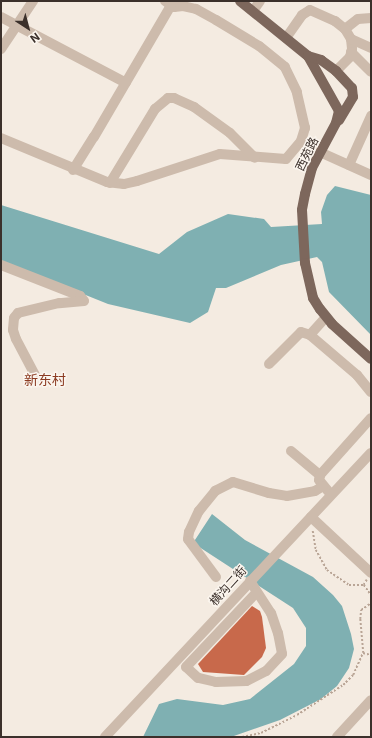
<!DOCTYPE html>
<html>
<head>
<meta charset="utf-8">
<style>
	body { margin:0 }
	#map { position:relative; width:372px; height:738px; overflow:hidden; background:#f4ebe1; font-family:Inter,"Noto Sans SC",sans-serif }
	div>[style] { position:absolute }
	.water>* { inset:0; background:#7fb0b2 }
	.building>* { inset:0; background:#c8694b }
	.path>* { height:1.5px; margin-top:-0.75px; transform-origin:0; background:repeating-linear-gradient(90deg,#b9a596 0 2px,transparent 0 4px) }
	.minor>* { height:10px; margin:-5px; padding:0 5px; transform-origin:5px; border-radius:5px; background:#cdbbac }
	.major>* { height:10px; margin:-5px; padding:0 5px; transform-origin:5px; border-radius:5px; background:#7d675c }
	span { translate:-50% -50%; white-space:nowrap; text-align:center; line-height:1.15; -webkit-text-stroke:3px #fbf5ee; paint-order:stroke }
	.street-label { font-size:12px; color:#3b302b }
	.quarter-label { font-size:14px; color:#8c3b22 }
	.frame { position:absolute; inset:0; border:2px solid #3b302b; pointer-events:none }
	.north { position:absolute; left:8px; top:8px; width:40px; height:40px; -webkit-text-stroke:3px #fbf5ee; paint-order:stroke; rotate:144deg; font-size:11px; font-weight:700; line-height:16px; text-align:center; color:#3b302b }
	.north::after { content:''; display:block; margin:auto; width:14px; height:18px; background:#3b302b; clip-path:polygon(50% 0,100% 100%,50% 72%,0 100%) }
</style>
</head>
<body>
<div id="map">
	<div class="water">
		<div style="clip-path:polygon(335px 186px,371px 195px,371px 335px,329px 292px,322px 262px,317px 257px,281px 265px,226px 288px,216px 288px,208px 312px,190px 323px,108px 304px,1px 261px,1px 205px,159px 254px,187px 232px,228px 214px,264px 219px,271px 227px,322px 224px,321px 212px,327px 195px)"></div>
		<div style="clip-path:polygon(212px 514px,245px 540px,313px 577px,333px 595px,342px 606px,351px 634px,354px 649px,349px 668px,337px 686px,321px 699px,280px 720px,231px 737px,143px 737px,159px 704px,177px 699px,223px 705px,250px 699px,294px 664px,306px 646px,306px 628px,293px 608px,193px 543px)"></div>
	</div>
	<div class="building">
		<div style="clip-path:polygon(252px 606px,260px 611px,262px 617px,266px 648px,262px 657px,244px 675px,203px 672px,198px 664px)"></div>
	</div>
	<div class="path">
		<div style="left:313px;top:531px;width:19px;rotate:81deg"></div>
		<div style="left:316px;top:550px;width:23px;rotate:61deg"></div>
		<div style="left:327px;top:570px;width:27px;rotate:34deg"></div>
		<div style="left:349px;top:585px;width:15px"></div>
		<div style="left:367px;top:580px;width:6px;rotate:121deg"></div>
		<div style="left:364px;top:585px;width:12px;rotate:55deg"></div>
		<div style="left:363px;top:653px;width:8px;rotate:14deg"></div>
		<div style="left:242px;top:737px;width:19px;rotate:-12deg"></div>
		<div style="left:261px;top:733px;width:40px;rotate:-26.6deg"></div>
		<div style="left:297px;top:715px;width:55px;rotate:-33.1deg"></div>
		<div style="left:343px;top:685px;width:14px;rotate:-45deg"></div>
		<div style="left:353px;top:675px;width:24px;rotate:-66deg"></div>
		<div style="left:363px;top:653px;width:34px;rotate:-95deg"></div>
		<div style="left:360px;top:619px;width:9px;rotate:-84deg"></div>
		<div style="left:361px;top:610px;width:12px;rotate:-35deg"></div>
	</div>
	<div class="minor">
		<div style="left:253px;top:11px;width:12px;rotate:-55deg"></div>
		<div style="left:1px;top:17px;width:141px;rotate:27.8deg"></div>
		<div style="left:345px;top:29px;width:16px;rotate:-38deg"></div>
		<div style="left:358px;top:19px;width:13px;rotate:-4deg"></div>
		<div style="left:286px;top:38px;width:28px;rotate:-55deg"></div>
		<div style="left:302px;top:15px;width:9px;rotate:-32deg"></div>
		<div style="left:310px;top:10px;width:27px;rotate:24deg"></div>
		<div style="left:335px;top:21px;width:13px;rotate:39deg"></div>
		<div style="left:345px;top:29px;width:12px;rotate:59deg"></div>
		<div style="left:351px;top:39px;width:10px;rotate:84deg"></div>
		<div style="left:352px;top:49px;width:8px;rotate:104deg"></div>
		<div style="left:350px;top:57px;width:20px;rotate:135deg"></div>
		<div style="left:351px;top:39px;width:22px;rotate:24deg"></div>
		<div style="left:1px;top:49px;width:58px;rotate:-56.3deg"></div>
		<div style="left:351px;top:52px;width:28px;rotate:45deg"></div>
		<div style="left:1px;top:138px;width:115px;rotate:22.5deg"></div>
		<div style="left:107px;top:182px;width:17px;rotate:7deg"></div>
		<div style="left:124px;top:184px;width:13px;rotate:-13deg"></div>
		<div style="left:137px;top:181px;width:87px;rotate:-18deg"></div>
		<div style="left:220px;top:154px;width:66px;rotate:4.3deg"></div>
		<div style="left:286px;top:159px;width:23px;rotate:-50deg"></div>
		<div style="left:301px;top:141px;width:14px;rotate:-73deg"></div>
		<div style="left:305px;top:128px;width:37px;rotate:-103deg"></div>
		<div style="left:297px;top:92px;width:28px;rotate:-116deg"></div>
		<div style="left:285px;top:67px;width:33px;rotate:-141deg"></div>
		<div style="left:259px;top:46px;width:50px;rotate:-148.8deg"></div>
		<div style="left:216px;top:20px;width:23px;rotate:-151deg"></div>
		<div style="left:196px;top:9px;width:13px;rotate:-167deg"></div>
		<div style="left:183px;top:6px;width:9px;rotate:174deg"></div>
		<div style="left:174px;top:7px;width:11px;rotate:-146deg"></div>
		<div style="left:322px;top:153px;width:54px;rotate:24.2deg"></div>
		<div style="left:349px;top:165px;width:54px;rotate:-65.8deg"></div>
		<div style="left:73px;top:170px;width:39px;rotate:-58deg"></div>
		<div style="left:94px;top:137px;width:153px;rotate:-59.7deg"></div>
		<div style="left:110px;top:183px;width:87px;rotate:-58.7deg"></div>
		<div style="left:155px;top:109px;width:17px;rotate:-40deg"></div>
		<div style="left:168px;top:98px;width:6px"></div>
		<div style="left:174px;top:98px;width:22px;rotate:24deg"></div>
		<div style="left:194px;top:107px;width:44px;rotate:35.8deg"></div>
		<div style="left:230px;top:133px;width:35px;rotate:45deg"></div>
		<div style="left:1px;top:265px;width:85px;rotate:21.4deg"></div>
		<div style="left:80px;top:296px;width:6px;rotate:51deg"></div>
		<div style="left:84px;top:301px;width:25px;rotate:175deg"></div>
		<div style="left:59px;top:303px;width:42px;rotate:166.3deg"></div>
		<div style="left:18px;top:313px;width:6px;rotate:129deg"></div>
		<div style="left:14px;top:318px;width:12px;rotate:95deg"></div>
		<div style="left:13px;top:330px;width:9px;rotate:72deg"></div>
		<div style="left:16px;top:339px;width:41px;rotate:62.2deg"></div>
		<div style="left:326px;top:317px;width:24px;rotate:132deg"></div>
		<div style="left:310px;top:335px;width:62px;rotate:40.4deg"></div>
		<div style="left:357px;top:375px;width:22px;rotate:51deg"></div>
		<div style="left:269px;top:364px;width:45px;rotate:-45deg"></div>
		<div style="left:301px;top:332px;width:9px;rotate:18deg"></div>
		<div style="left:291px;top:451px;width:38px;rotate:40deg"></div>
		<div style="left:328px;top:491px;width:14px;rotate:-129deg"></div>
		<div style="left:319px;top:480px;width:5px;rotate:-79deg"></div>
		<div style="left:320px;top:475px;width:76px;rotate:-48.2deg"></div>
		<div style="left:311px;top:517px;width:82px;rotate:43deg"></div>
		<div style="left:216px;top:577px;width:47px;rotate:-126.4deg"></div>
		<div style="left:188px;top:539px;width:7px;rotate:-82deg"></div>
		<div style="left:189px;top:532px;width:23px;rotate:-65deg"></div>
		<div style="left:199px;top:511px;width:26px;rotate:-51deg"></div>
		<div style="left:215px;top:491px;width:20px;rotate:-27deg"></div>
		<div style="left:233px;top:482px;width:38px;rotate:17deg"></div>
		<div style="left:269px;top:493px;width:18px;rotate:9deg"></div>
		<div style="left:287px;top:496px;width:28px;rotate:-10deg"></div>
		<div style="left:315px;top:491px;width:9px;rotate:-32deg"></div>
		<div style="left:250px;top:581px;width:38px;rotate:57deg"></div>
		<div style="left:271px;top:613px;width:21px;rotate:71deg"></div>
		<div style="left:278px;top:633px;width:21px;rotate:79deg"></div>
		<div style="left:282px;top:654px;width:23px;rotate:133deg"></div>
		<div style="left:266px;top:671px;width:22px;rotate:153deg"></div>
		<div style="left:246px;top:681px;width:30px;rotate:178deg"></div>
		<div style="left:216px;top:682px;width:18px;rotate:-167deg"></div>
		<div style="left:198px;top:678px;width:16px;rotate:-137deg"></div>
		<div style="left:186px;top:667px;width:102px;rotate:-46.6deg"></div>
		<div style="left:105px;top:737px;width:389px;rotate:-46.9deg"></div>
		<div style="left:337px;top:737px;width:50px;rotate:-47.4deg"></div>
	</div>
	<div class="major">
		<div style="left:240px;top:1px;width:87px;rotate:39deg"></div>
		<div style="left:308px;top:56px;width:63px;rotate:60.6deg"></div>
		<div style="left:339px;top:111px;width:12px;rotate:104deg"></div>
		<div style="left:336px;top:123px;width:51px;rotate:118.1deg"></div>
		<div style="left:312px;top:168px;width:27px;rotate:105deg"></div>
		<div style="left:305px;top:194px;width:16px;rotate:101deg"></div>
		<div style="left:302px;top:210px;width:53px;rotate:86.8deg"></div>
		<div style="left:305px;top:263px;width:36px;rotate:77deg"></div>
		<div style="left:313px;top:298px;width:13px;rotate:58deg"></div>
		<div style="left:320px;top:309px;width:19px;rotate:51deg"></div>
		<div style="left:332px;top:324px;width:52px;rotate:41.9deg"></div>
		<div style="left:308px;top:56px;width:14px;rotate:17deg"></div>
		<div style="left:321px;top:60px;width:19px;rotate:36deg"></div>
		<div style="left:336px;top:71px;width:23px;rotate:47deg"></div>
		<div style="left:352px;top:88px;width:9px;rotate:84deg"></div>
		<div style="left:353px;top:97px;width:27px;rotate:121deg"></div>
	</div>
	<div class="street-label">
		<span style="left:307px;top:154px;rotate:-64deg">西苑路</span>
		<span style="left:228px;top:586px;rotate:-48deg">横沟二街</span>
	</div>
	<div class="quarter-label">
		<span style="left:45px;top:380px">新东村</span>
	</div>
	<div class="frame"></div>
	<div class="north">N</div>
</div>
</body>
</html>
